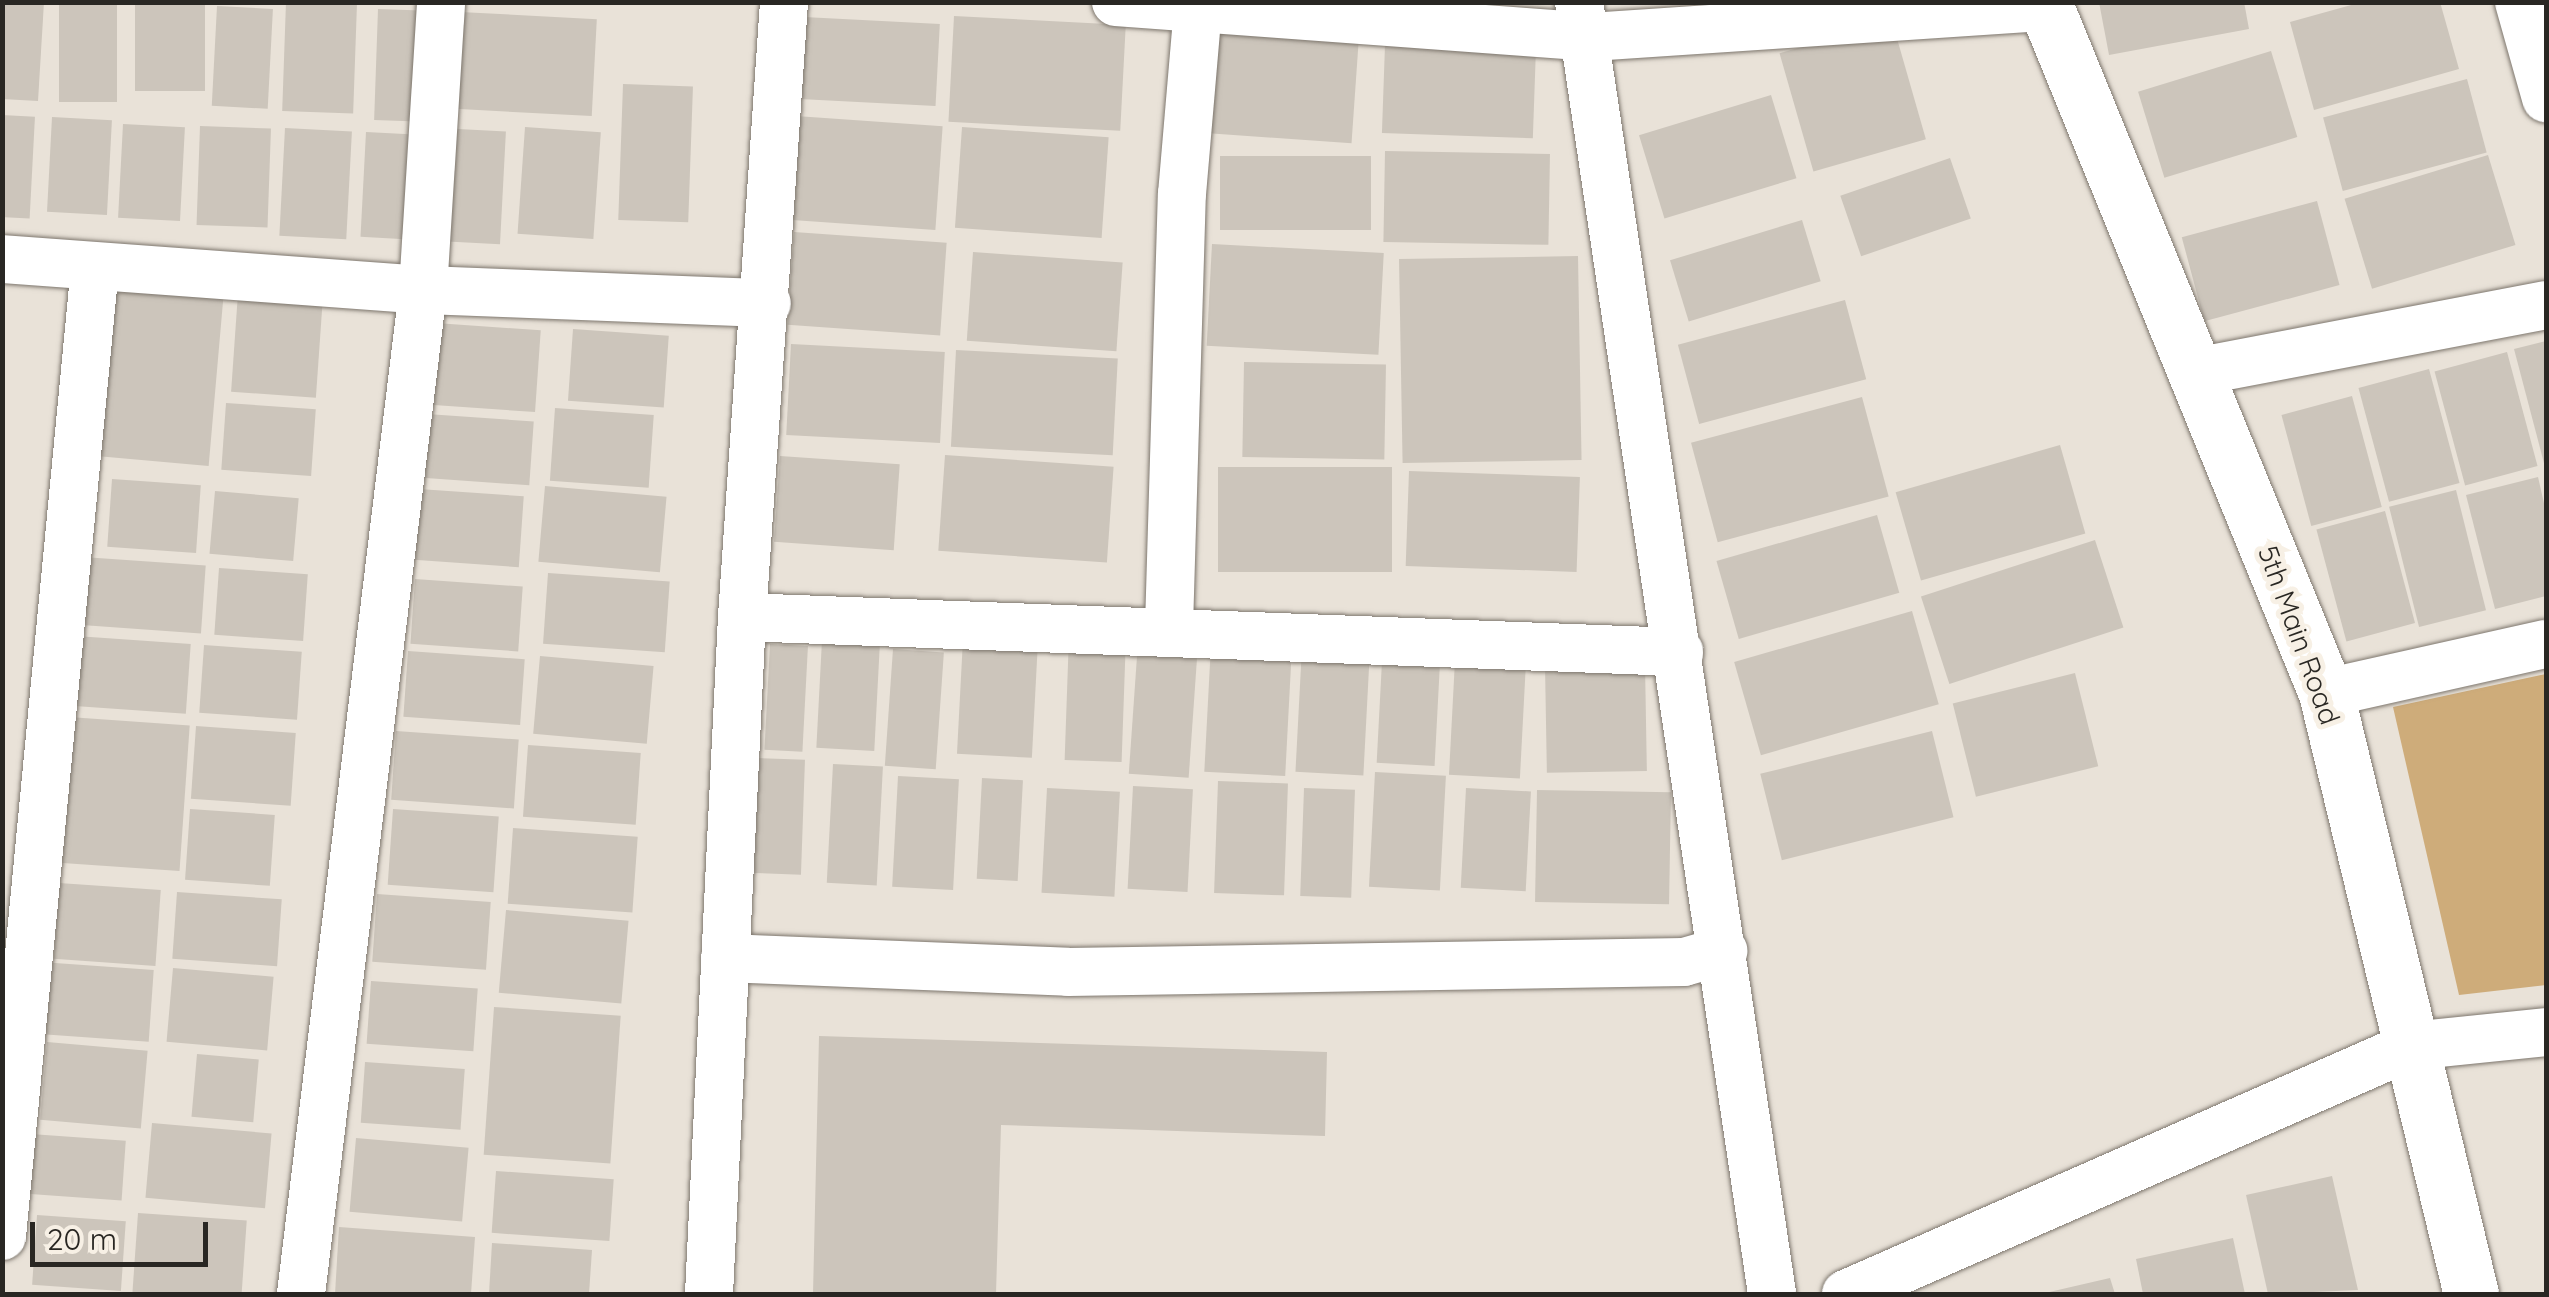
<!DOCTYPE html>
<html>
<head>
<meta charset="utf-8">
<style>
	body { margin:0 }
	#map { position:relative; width:2549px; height:1297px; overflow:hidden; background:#e9e2d8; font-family:Quicksand,sans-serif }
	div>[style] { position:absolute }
	.green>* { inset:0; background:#ceac7a }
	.building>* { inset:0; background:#ccc5bb; transform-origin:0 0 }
	.roads { filter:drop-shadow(0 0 2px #7d766d) drop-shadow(0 0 2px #7d766d) }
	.street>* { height:48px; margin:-24px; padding:0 24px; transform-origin:24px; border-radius:24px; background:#fff }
	.secondary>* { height:55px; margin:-27.5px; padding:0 27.5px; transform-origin:27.5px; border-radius:27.5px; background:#fff }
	span { translate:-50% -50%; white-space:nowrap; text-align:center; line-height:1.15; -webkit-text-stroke:10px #f7f0e5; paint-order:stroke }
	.street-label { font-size:28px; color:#292723 }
	.frame { position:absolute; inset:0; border:5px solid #292723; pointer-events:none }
	.scale { position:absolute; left:30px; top:1222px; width:178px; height:45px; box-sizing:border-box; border:5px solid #292723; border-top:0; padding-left:12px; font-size:30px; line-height:35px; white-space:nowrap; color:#292723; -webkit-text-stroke:8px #f7f0e5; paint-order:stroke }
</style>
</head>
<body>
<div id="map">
	<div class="green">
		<div style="clip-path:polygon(2546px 674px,2546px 985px,2459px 995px,2393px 707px)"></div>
	</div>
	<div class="building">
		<div style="clip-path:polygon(2px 2px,44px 2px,38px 101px,2px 99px)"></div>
		<div style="left:59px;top:2px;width:58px;height:100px"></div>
		<div style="left:135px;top:2px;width:70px;height:89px"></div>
		<div style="left:286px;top:2px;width:71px;height:109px;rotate:2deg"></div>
		<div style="clip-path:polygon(2099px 2px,2244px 2px,2249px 29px,2109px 55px)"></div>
		<div style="clip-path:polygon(2362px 2px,2440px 2px,2459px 69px,2314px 110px,2290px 22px)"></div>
		<div style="left:217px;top:6px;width:56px;height:100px;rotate:3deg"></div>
		<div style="left:378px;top:9px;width:57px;height:111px;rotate:2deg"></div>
		<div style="left:460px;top:12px;width:137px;height:97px;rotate:3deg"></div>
		<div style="left:954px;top:16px;width:172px;height:106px;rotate:3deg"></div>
		<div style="left:804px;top:17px;width:136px;height:82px;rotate:3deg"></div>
		<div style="left:1892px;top:21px;width:123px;height:117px;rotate:74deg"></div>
		<div style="left:1209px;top:31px;width:150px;height:102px;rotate:4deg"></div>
		<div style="left:1385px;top:45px;width:151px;height:88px;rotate:2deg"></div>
		<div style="left:2271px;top:51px;width:90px;height:139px;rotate:73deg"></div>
		<div style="left:2467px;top:79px;width:76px;height:149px;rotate:75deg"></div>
		<div style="left:623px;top:84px;width:70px;height:136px;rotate:2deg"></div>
		<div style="left:1771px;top:95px;width:87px;height:138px;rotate:73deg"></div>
		<div style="left:2px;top:115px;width:33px;height:102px;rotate:3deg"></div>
		<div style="left:796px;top:116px;width:147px;height:104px;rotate:4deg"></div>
		<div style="left:52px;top:117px;width:60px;height:95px;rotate:3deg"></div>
		<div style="left:123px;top:124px;width:62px;height:94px;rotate:3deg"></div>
		<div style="left:200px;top:126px;width:71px;height:99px;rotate:2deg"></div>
		<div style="left:525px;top:127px;width:76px;height:107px;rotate:4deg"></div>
		<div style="left:962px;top:127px;width:147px;height:101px;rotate:4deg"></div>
		<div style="left:285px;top:128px;width:67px;height:108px;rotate:3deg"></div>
		<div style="left:439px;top:128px;width:67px;height:113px;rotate:3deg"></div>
		<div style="left:366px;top:132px;width:58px;height:105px;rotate:3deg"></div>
		<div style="left:1385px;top:151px;width:165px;height:91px;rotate:1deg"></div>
		<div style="left:2488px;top:155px;width:94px;height:150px;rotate:73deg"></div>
		<div style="left:1220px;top:156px;width:151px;height:74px"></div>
		<div style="left:1950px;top:158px;width:64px;height:116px;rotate:71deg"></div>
		<div style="left:2317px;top:201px;width:87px;height:140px;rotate:75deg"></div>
		<div style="left:1802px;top:220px;width:64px;height:138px;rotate:73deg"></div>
		<div style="left:794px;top:232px;width:153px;height:93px;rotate:4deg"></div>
		<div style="left:1212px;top:244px;width:172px;height:102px;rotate:3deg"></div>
		<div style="left:973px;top:252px;width:150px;height:89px;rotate:4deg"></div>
		<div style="left:1578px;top:256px;width:204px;height:179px;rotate:89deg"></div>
		<div style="left:103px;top:285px;width:121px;height:171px;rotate:5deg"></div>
		<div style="left:238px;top:293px;width:85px;height:99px;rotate:4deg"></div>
		<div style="left:1845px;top:300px;width:82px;height:173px;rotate:75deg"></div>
		<div style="left:436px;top:323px;width:105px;height:82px;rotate:4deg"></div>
		<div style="left:573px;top:329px;width:96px;height:72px;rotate:4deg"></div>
		<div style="clip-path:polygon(2546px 341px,2546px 467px,2545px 467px,2514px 349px)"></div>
		<div style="left:791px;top:344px;width:154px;height:91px;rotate:3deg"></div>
		<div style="left:956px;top:350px;width:162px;height:97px;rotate:3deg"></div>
		<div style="left:2507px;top:352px;width:118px;height:75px;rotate:75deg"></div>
		<div style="left:1244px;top:362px;width:142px;height:95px;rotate:1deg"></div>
		<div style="left:2429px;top:369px;width:118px;height:73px;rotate:75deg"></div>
		<div style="left:2352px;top:396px;width:115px;height:73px;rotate:75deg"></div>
		<div style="left:1862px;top:397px;width:103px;height:177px;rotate:75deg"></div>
		<div style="left:226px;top:403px;width:90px;height:67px;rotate:4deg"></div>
		<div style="left:555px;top:408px;width:99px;height:73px;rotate:4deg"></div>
		<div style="left:427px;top:414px;width:107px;height:64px;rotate:4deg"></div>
		<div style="left:2060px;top:445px;width:92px;height:171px;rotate:74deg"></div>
		<div style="left:945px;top:455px;width:169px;height:96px;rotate:4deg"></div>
		<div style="left:780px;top:456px;width:120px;height:86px;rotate:4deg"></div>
		<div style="left:1218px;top:467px;width:174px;height:105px"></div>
		<div style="left:1409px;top:471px;width:171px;height:95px;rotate:2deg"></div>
		<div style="clip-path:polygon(2538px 477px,2546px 512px,2546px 596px,2495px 609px,2466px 495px)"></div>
		<div style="left:112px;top:479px;width:89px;height:68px;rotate:4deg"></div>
		<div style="left:545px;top:486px;width:122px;height:76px;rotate:5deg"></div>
		<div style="left:419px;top:489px;width:105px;height:71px;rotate:4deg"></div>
		<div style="left:2456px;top:490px;width:124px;height:69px;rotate:76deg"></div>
		<div style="left:215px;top:491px;width:84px;height:63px;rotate:5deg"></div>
		<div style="left:2385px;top:511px;width:116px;height:71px;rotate:75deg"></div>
		<div style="left:1877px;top:515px;width:81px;height:167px;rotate:74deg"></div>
		<div style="left:2095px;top:540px;width:92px;height:183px;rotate:72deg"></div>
		<div style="left:83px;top:557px;width:123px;height:68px;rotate:4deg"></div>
		<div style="left:219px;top:568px;width:89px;height:67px;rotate:4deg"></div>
		<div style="left:548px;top:573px;width:122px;height:71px;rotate:4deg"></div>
		<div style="left:415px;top:579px;width:108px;height:65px;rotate:4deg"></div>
		<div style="left:1912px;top:611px;width:97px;height:185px;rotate:74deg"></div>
		<div style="left:1069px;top:635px;width:57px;height:125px;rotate:2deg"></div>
		<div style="left:76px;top:636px;width:115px;height:70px;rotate:4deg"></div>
		<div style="left:963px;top:639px;width:75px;height:115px;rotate:3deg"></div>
		<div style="left:822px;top:640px;width:58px;height:108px;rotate:3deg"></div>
		<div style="left:1138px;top:642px;width:60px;height:132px;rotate:4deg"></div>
		<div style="left:770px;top:644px;width:38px;height:106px;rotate:3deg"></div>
		<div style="left:1211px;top:644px;width:81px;height:128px;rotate:3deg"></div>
		<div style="left:204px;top:645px;width:98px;height:68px;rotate:4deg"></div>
		<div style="left:1302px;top:647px;width:68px;height:125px;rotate:3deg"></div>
		<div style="left:893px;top:649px;width:51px;height:117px;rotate:4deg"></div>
		<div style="left:408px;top:651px;width:117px;height:66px;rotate:4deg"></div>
		<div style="left:540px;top:656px;width:114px;height:78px;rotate:5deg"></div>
		<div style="left:1455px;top:660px;width:71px;height:115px;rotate:3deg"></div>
		<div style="left:1382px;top:661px;width:58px;height:102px;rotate:3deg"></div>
		<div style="left:1645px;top:664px;width:107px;height:100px;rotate:89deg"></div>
		<div style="left:2075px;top:673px;width:96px;height:126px;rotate:76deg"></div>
		<div style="left:69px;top:717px;width:121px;height:146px;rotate:4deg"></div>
		<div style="left:196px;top:726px;width:100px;height:73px;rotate:4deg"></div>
		<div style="left:396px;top:731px;width:123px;height:69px;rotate:4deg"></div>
		<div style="left:1932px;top:731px;width:89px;height:177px;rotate:76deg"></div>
		<div style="left:528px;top:745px;width:113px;height:72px;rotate:4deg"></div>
		<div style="left:756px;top:758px;width:49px;height:115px;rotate:2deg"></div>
		<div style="left:833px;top:764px;width:50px;height:119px;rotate:3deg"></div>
		<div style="left:1375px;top:772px;width:71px;height:115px;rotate:3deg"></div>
		<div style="left:898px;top:776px;width:61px;height:111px;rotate:3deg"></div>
		<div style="left:982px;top:778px;width:41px;height:101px;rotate:3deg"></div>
		<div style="left:1218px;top:781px;width:70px;height:112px;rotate:2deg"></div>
		<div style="left:1133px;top:786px;width:60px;height:103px;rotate:3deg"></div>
		<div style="left:1047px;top:788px;width:73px;height:105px;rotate:3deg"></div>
		<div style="left:1304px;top:788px;width:51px;height:108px;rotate:2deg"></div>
		<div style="left:1466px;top:788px;width:65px;height:100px;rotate:3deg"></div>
		<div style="left:1537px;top:790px;width:134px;height:112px;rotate:1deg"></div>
		<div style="left:190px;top:809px;width:85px;height:71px;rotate:4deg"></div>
		<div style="left:393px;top:809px;width:106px;height:76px;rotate:4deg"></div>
		<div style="left:513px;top:828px;width:125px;height:76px;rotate:4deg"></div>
		<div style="left:59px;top:883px;width:102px;height:76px;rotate:4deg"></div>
		<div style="left:177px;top:892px;width:105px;height:67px;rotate:4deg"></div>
		<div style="left:377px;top:894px;width:114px;height:68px;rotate:4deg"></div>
		<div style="left:506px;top:910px;width:123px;height:83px;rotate:5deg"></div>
		<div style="left:41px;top:962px;width:113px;height:72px;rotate:4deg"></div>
		<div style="left:173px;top:968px;width:101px;height:74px;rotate:5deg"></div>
		<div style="left:371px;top:981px;width:107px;height:63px;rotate:4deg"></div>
		<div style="left:494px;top:1007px;width:127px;height:148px;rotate:4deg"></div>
		<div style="clip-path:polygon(819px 1036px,1327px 1052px,1325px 1136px,1001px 1125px,996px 1294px,813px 1294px)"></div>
		<div style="left:47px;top:1042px;width:101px;height:78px;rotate:5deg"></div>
		<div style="left:197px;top:1054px;width:62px;height:63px;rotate:5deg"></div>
		<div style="left:365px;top:1062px;width:100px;height:61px;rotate:4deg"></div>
		<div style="left:152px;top:1123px;width:120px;height:75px;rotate:5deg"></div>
		<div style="left:31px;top:1134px;width:95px;height:60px;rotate:4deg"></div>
		<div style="left:356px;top:1138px;width:113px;height:74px;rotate:5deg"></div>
		<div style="left:496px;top:1171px;width:118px;height:62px;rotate:4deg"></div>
		<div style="clip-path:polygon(2332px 1176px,2358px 1290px,2268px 1294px,2246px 1195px)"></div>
		<div style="left:138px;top:1213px;width:109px;height:80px;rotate:4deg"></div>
		<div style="left:37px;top:1215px;width:89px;height:70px;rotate:4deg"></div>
		<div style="clip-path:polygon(339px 1227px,475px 1237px,471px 1294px,335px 1294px)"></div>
		<div style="clip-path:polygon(2233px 1238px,2245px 1294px,2143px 1294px,2136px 1259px)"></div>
		<div style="clip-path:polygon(492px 1243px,592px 1250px,589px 1294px,489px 1294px)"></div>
		<div style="clip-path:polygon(2110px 1278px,2115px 1294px,2046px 1294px,2045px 1293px)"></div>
	</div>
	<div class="roads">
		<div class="street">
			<div style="left:1116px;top:2px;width:475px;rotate:4.2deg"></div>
			<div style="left:1590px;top:37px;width:457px;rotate:-3.8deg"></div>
			<div style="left:1579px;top:2px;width:1306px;rotate:81.5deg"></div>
			<div style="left:2519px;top:2px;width:100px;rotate:74.3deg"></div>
			<div style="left:2px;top:259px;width:422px;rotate:4.2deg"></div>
			<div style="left:423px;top:290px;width:344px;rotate:2.2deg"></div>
			<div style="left:2195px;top:372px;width:357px;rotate:-10.8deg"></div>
			<div style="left:742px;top:617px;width:938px;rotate:2.14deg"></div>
			<div style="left:1169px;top:627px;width:433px;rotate:-88.3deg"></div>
			<div style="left:1182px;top:194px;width:186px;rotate:-85.1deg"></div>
			<div style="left:2326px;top:693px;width:225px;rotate:-12.6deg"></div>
			<div style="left:725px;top:958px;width:343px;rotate:2.3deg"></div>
			<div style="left:1068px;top:972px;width:616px;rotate:-0.93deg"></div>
			<div style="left:1684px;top:962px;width:41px;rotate:-15.8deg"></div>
			<div style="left:2px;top:1236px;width:973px;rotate:-84.52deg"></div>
			<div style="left:301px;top:1294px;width:1011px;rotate:-83.07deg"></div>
			<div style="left:423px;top:290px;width:289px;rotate:-86.4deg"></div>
			<div style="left:709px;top:1294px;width:678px;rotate:-87.21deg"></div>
			<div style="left:742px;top:617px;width:616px;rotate:-86.09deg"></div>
			<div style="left:1846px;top:1294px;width:617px;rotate:-23.7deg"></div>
			<div style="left:2411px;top:1046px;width:136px;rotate:-5.9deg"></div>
		</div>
		<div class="secondary">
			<div style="left:2044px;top:2px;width:746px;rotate:67.8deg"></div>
			<div style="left:2326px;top:693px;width:618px;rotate:76.44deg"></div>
		</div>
	</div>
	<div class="street-label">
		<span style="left:2299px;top:635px;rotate:70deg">5th Main Road</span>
	</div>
	<div class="frame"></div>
	<div class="scale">20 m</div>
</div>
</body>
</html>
